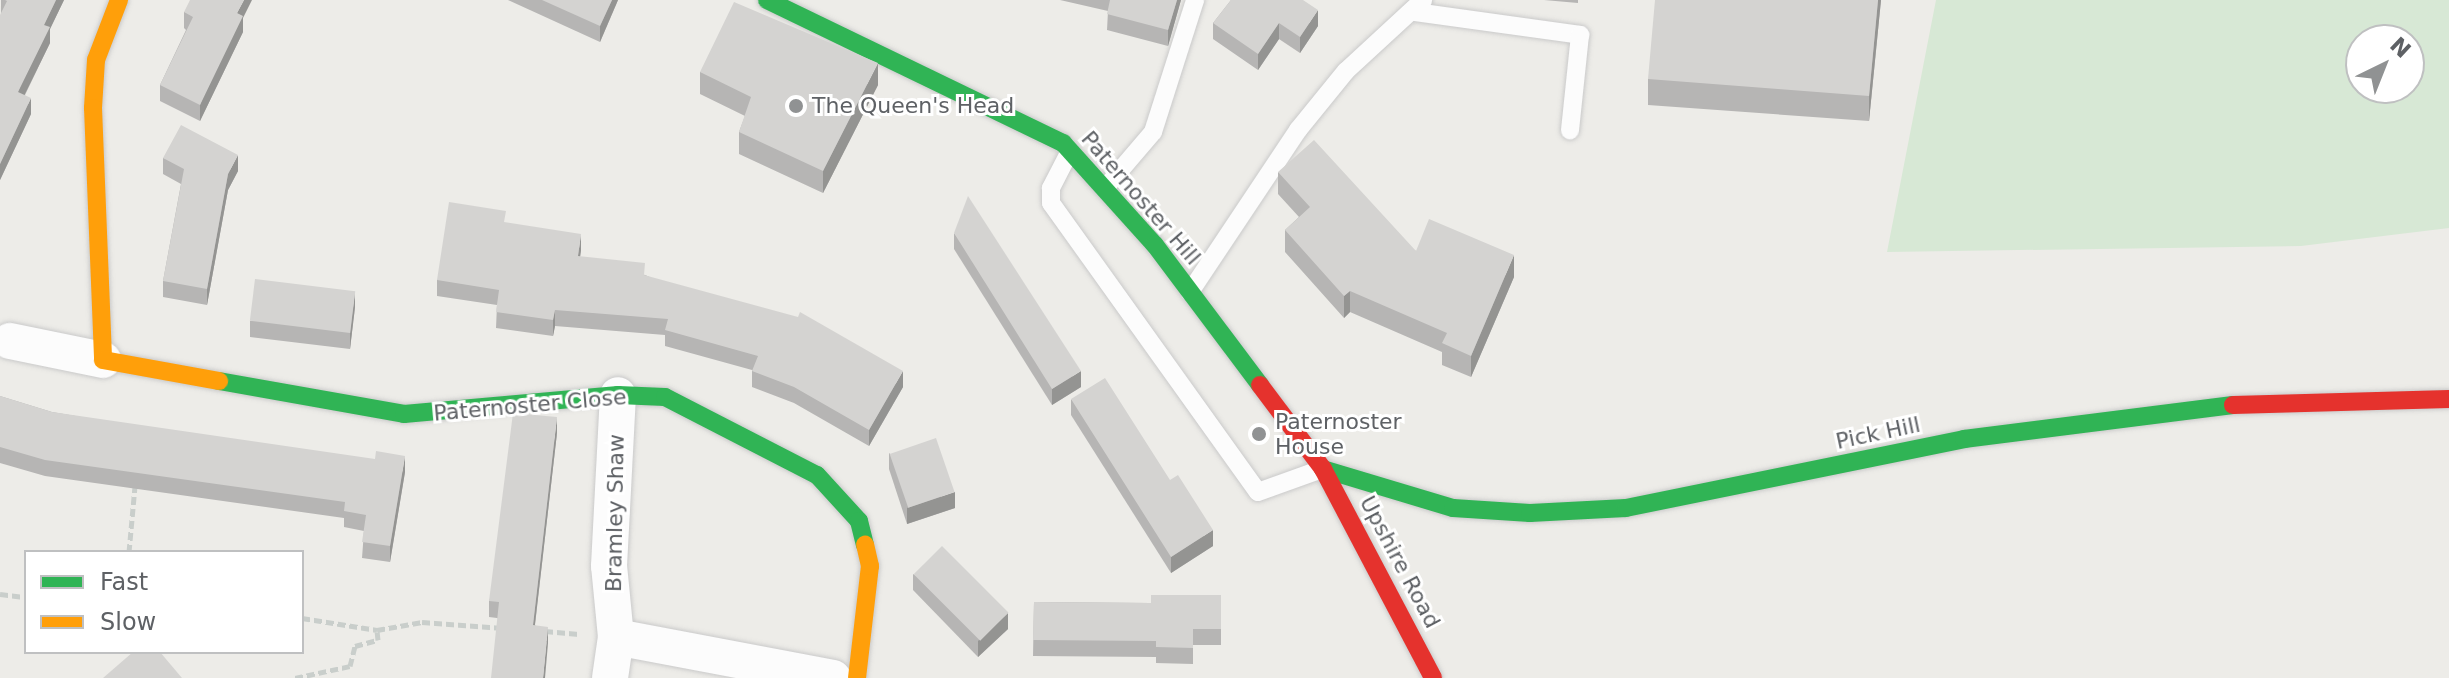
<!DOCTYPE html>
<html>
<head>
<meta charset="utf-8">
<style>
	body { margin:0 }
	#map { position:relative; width:2449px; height:678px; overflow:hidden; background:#edece8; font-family:"DejaVu Sans",sans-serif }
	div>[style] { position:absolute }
	.green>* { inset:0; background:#d7e8d5 }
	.path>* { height:5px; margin-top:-2.5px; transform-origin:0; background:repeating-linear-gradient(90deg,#c9cecb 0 8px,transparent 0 12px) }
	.roads { filter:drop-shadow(0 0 2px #cacaca) drop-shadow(0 0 2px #cacaca) }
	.lane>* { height:18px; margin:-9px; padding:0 9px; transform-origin:9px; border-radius:9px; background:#fcfcfc }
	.street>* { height:36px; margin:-18px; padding:0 18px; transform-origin:18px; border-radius:18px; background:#fcfcfc }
	.fast>* { height:18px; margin:-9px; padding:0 9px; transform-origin:9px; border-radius:9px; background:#30b455 }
	.slow>* { height:18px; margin:-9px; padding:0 9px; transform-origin:9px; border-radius:9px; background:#ff9f0a }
	.jam>* { height:18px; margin:-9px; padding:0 9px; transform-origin:9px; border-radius:9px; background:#e5322d }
	.wall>* { inset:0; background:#b6b5b4 }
	.shaded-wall>* { inset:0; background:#949492 }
	.building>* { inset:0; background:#d4d3d1; transform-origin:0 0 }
	.dots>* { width:22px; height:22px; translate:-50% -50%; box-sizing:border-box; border:4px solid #fff; border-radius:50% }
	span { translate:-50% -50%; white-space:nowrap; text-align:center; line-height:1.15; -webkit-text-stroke:6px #fff; paint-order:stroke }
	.poi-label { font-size:22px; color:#5e6165 }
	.left { translate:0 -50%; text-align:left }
	.street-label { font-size:22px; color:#5e6165 }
	.legend { position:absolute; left:24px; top:550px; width:280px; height:104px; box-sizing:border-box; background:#fff; border:2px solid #bfc0c1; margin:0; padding:10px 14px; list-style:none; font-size:24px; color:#5e6165 }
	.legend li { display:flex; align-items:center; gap:16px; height:40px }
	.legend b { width:40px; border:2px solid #bfc0c1 }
	.north { position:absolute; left:2345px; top:24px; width:80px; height:80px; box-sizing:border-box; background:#fff; border:2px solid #bfc0c1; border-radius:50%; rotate:43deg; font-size:22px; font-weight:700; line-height:32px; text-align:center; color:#5e6165 }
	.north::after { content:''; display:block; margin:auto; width:28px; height:36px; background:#909293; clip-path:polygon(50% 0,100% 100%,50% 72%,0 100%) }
</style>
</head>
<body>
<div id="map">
	<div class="green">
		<div style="clip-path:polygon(evenodd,1936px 0,2449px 0,2449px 228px,2301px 246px,1887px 252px,1936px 0,2361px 40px,2409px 40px,2409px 88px,2361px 88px,2361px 40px)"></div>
	</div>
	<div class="path">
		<div style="left:129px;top:552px;width:66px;rotate:-84.8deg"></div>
		<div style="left:0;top:594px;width:26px;rotate:7deg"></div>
		<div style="left:302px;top:618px;width:76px;rotate:9.1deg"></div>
		<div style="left:377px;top:630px;width:46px;rotate:-10.1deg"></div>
		<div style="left:422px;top:622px;width:81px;rotate:4.2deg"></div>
		<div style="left:545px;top:631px;width:34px;rotate:5deg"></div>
		<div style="left:295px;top:678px;width:56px;rotate:-12.3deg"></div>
		<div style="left:350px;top:666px;width:21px;rotate:-76deg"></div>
		<div style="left:355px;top:646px;width:24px;rotate:-15deg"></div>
		<div style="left:378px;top:640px;width:10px;rotate:-96deg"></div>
	</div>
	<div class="roads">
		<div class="lane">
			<div style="left:1415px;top:12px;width:167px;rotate:7.9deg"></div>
			<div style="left:1580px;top:35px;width:96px;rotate:96deg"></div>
			<div style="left:1070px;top:151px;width:42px;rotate:117.2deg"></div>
			<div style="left:1051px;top:188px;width:15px;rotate:90deg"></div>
			<div style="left:1051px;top:203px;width:355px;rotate:54.4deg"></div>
			<div style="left:1258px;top:492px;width:68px;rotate:-19.8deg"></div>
			<div style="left:1106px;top:187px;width:72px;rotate:-49.5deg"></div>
			<div style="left:1153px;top:132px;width:139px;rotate:-72.3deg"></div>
			<div style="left:1190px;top:292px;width:195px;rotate:-56.3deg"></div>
			<div style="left:1298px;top:130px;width:76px;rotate:-50.9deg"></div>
			<div style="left:1346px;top:71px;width:105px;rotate:-42.7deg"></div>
		</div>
		<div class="street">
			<div style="left:10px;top:341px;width:95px;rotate:11.5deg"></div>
			<div style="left:616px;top:637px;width:221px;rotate:10.7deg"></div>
			<div style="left:610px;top:678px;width:41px;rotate:-81.7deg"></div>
			<div style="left:616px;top:637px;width:71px;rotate:-95.6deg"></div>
			<div style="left:609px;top:566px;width:171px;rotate:-87deg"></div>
		</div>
		<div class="fast">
			<div style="left:767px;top:0;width:329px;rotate:25.8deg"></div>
			<div style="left:1063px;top:143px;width:137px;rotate:48deg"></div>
			<div style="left:1155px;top:245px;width:175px;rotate:53.1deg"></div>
			<div style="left:219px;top:381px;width:188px;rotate:10.1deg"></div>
			<div style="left:404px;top:414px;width:215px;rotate:-5.1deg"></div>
			<div style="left:618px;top:395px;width:47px;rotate:2.4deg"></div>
			<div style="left:665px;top:397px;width:171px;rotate:27.2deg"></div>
			<div style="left:817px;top:475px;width:62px;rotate:47.6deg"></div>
			<div style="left:859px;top:521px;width:25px;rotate:76deg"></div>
			<div style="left:1323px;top:469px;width:136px;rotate:16.7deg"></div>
			<div style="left:1453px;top:508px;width:77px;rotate:3.7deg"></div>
			<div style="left:1530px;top:513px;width:96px;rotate:-3deg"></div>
			<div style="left:1626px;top:508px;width:345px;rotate:-11.5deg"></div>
			<div style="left:1964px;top:439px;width:271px;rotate:-7.2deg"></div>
		</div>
		<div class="slow">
			<div style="left:119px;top:0;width:64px;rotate:111deg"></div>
			<div style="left:96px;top:60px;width:48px;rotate:93.6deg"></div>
			<div style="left:93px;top:108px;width:252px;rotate:87.7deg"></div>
			<div style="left:103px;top:360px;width:118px;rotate:10.3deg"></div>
			<div style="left:857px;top:678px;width:113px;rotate:-83.4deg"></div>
			<div style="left:870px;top:566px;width:22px;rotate:-103deg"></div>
		</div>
		<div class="jam">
			<div style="left:1260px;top:385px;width:105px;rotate:53.1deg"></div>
			<div style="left:1323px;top:469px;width:236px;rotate:62.2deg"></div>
			<div style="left:2233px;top:405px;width:216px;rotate:-1.6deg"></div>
		</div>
	</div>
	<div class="wall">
		<div style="clip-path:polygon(1px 0,64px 0,50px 29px,50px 43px,25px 95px,31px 114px,0 180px)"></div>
		<div style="clip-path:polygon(508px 0,618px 0,600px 42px)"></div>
		<div style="clip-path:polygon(1060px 0,1181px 0,1168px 46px,1107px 30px,1108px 11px)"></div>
		<div style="clip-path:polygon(1231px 0,1318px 26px,1300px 53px,1279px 39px,1258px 70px,1213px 39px,1213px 23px)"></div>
		<div style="clip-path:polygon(1544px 0,1578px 0,1578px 3px)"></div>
		<div style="clip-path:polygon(1881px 0,1869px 121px,1648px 105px,1648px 79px)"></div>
		<div style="clip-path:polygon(184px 12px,243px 18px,243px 32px,200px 121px,160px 101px,160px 85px,186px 30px,184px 28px)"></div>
		<div style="clip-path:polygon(700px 72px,878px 85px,823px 193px,739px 154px,739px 132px,745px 116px,700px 94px)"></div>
		<div style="clip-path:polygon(163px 158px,238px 171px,228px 190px,207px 305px,163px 297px,163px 281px,181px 184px,163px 174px)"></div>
		<div style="clip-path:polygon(1278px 172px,1416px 251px,1514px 277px,1471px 377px,1442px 365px,1442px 352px,1350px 312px,1344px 318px,1285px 252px,1285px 230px,1299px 217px,1278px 194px)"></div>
		<div style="clip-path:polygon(506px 223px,581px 250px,580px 257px,645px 275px,903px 387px,869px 446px,794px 403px,752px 387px,752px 370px,665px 346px,665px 335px,555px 326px,553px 336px,496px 328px,497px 305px,437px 296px,437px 280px)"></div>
		<div style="clip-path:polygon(954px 233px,1081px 387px,1052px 405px,954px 249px)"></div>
		<div style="clip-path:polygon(355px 307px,350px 349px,250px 337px,250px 321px)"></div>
		<div style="clip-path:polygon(0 396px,52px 412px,405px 472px,390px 562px,362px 558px,364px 531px,344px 527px,344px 518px,45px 476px,0 463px)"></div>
		<div style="clip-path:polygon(1071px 399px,1213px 546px,1171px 573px,1071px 415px)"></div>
		<div style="clip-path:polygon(557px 433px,535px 625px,548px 643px,497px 618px,489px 617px,489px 601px)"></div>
		<div style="clip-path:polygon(889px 453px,955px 508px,907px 524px,889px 469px)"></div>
		<div style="clip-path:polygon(913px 574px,1008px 629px,978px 657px,913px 590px)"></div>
		<div style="clip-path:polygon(1221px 595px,1221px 645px,1193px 645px,1193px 664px,1156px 663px,1156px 657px,1033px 656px,1034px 602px,1151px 603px)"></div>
	</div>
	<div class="shaded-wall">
		<div style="clip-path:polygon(56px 0,64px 0,50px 29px,50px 43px,18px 108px,18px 92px,44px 25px)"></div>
		<div style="clip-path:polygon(244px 0,252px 0,243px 18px,243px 32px,200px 121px,200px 105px,237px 13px)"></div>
		<div style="clip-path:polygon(612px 0,618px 0,600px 42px,600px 26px)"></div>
		<div style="clip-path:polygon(1177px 0,1181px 0,1168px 46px,1168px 30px)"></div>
		<div style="clip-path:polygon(1878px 0,1881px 0,1869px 121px,1869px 96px)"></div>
		<div style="clip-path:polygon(1318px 10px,1318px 26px,1300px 53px,1300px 37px)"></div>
		<div style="clip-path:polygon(1279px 23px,1279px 39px,1258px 70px,1258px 54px)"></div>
		<div style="clip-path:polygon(878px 63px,878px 85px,823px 193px,823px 171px)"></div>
		<div style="clip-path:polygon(31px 98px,31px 114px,0 180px,0 164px)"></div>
		<div style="clip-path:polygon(238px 155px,238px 171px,228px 190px,207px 305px,207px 289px,228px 174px)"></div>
		<div style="clip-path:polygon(581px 234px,581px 250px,578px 272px,578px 256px)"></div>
		<div style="clip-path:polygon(1514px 255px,1514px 277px,1471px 377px,1471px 356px)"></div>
		<div style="clip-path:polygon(355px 291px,355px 307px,350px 349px,350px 333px)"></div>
		<div style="clip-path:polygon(1350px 291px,1350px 312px,1344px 318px,1344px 296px)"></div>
		<div style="clip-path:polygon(555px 310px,555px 326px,553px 336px,553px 320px)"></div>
		<div style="clip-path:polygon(903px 371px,903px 387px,869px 446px,869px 430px)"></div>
		<div style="clip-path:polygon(1081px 371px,1081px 387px,1052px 405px,1052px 389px)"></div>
		<div style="clip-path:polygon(557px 417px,557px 433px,533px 641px,533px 625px)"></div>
		<div style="clip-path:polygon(405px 456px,405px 472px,390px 562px,390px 546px)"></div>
		<div style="clip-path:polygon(955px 492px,955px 508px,907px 524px,907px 508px)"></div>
		<div style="clip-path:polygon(1213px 530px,1213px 546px,1171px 573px,1171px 557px)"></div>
		<div style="clip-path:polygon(1008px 613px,1008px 629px,978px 657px,978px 641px)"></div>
		<div style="clip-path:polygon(548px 627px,548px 643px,545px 678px,543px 678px)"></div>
	</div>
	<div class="building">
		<div style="clip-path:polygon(5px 0,56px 0,44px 25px,50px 27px,18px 92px,31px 98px,0 164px,0 15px,7px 1px)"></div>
		<div style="clip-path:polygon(190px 0,244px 0,237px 13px,243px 16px,200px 105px,160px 85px,193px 17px,184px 12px)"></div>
		<div style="clip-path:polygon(542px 0,612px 0,600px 26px)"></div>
		<div style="clip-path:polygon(1110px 0,1177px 0,1168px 30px,1107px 14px)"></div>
		<div style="clip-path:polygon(1231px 0,1303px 0,1318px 10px,1300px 37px,1279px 23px,1258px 54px,1213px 23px)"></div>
		<div style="clip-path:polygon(1655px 0,1878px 0,1869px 96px,1648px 79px)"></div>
		<div style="clip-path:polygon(734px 2px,878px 63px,823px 171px,739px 132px,751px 97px,700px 72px)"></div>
		<div style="clip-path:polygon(181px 125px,238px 155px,228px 174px,207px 289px,163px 281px,184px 169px,163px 158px)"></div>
		<div style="clip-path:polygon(1314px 140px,1416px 251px,1429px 219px,1514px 255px,1471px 356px,1442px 343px,1447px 333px,1350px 291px,1344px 296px,1285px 230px,1310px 207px,1278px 172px)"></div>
		<div style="clip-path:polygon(968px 196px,1081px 371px,1052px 389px,954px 233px)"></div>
		<div style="clip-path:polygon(449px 202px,506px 211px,504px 222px,581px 234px,578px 256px,645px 263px,644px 275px,798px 317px,800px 312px,903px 371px,869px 430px,794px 387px,752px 371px,758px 356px,665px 330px,668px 319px,555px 310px,553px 320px,496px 312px,499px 290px,437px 280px)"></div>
		<div style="left:255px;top:279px;width:101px;height:42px;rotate:7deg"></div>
		<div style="clip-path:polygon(1105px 378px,1170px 480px,1178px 475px,1213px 530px,1171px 557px,1071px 399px)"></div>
		<div style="clip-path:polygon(0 396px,52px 412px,375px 459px,376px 451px,405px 456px,390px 546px,362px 542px,366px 515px,344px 511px,345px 502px,45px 460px,0 447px)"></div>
		<div style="clip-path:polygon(513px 413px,557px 417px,533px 625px,548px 627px,543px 678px,491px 678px,499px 602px,489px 601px)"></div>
		<div style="left:936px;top:438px;width:57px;height:49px;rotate:71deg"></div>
		<div style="left:942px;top:546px;width:94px;height:40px;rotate:45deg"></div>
		<div style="clip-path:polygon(1151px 595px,1221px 595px,1221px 629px,1193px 629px,1193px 648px,1156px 647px,1156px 641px,1033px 640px,1034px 602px,1151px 603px)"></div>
		<div style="clip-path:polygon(133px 652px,160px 652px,182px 678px,103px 678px)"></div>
	</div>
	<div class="dots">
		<div style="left:796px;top:106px;background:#909293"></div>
		<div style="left:1259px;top:434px;background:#909293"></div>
	</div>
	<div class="poi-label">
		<span class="left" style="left:812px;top:106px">The Queen's Head</span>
		<span class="left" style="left:1275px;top:434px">Paternoster<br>House</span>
	</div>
	<div class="street-label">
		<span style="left:1141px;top:198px;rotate:49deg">Paternoster Hill</span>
		<span style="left:530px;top:405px;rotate:-5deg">Paternoster Close</span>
		<span style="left:1878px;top:433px;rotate:-12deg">Pick Hill</span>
		<span style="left:615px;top:513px;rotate:-89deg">Bramley Shaw</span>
		<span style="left:1400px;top:562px;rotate:62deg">Upshire Road</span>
	</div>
	<ul class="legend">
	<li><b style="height:10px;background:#30b455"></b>Fast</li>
	<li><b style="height:10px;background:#ff9f0a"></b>Slow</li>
	</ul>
	<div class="north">N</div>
</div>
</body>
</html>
